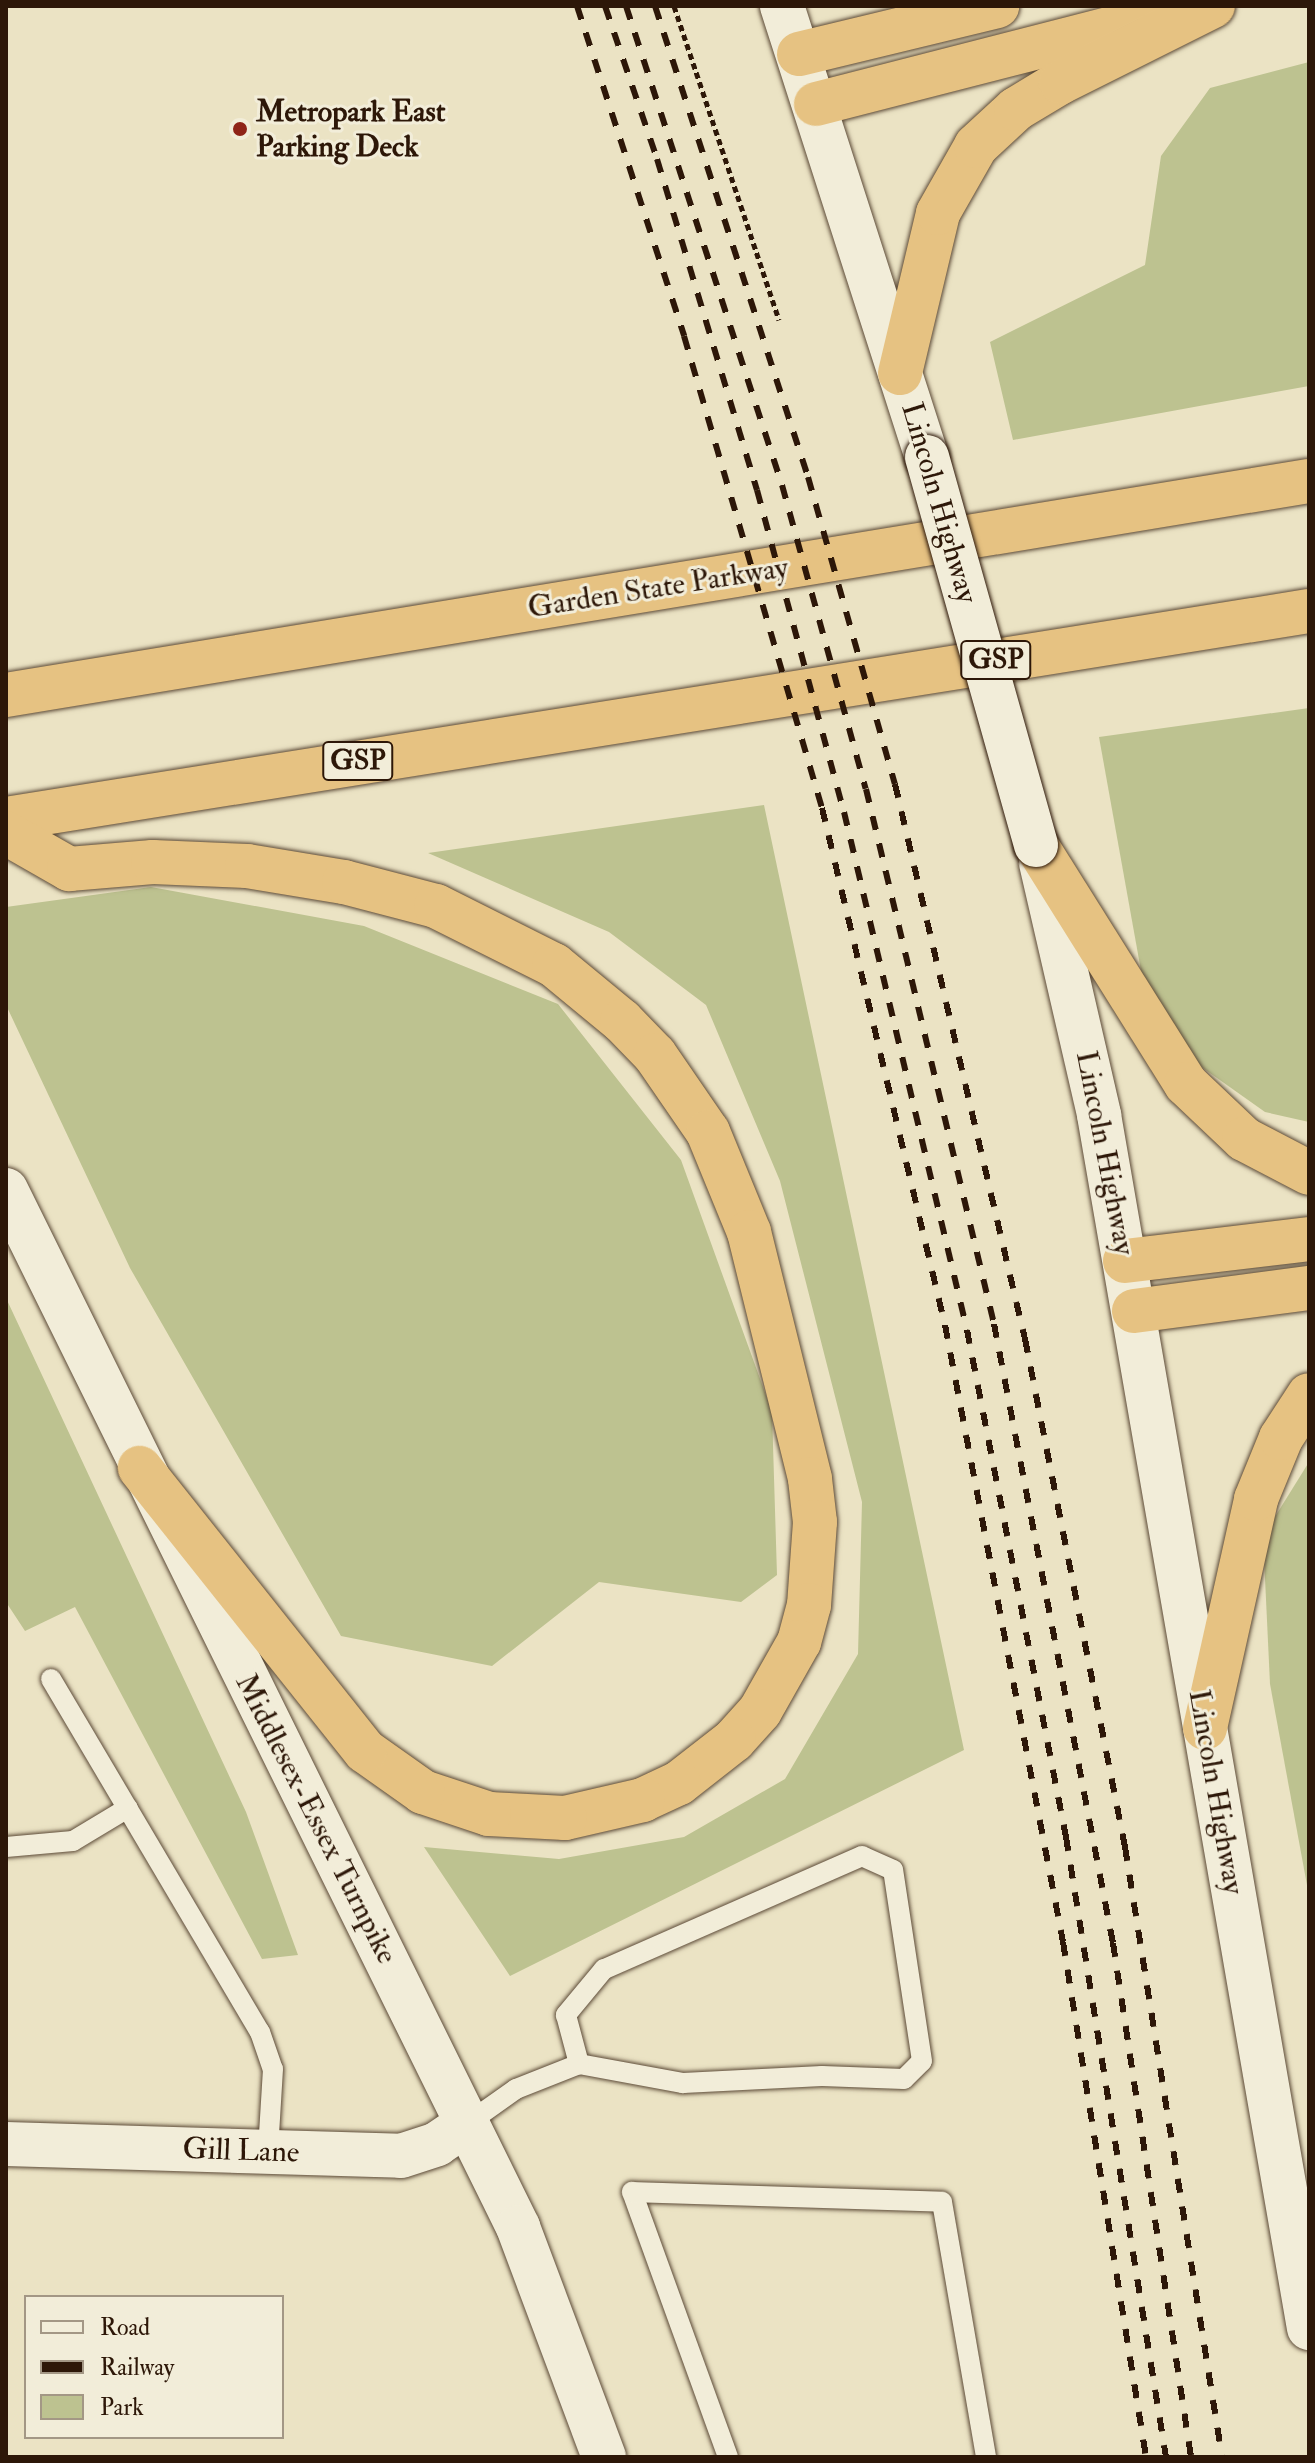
<!DOCTYPE html>
<html>
<head>
<meta charset="utf-8">
<style>
	body { margin:0 }
	#map { position:relative; width:1315px; height:2463px; overflow:hidden; background:#ebe3c4; font-family:"IM FELL Double Pica",serif }
	div>[style] { position:absolute }
	.green>* { inset:0; background:#bdc290 }
	.path>* { height:5px; margin-top:-2.5px; transform-origin:0; background:repeating-linear-gradient(90deg,#2d1708 0 6px,transparent 0 10px) }
	.roads { filter:drop-shadow(0 0 2px #5c4a37) drop-shadow(0 0 2px #5c4a37) }
	.lane>* { height:20px; margin:-10px; padding:0 10px; transform-origin:10px; border-radius:10px; background:#f2edd9 }
	.secondary>* { height:44px; margin:-22px; padding:0 22px; transform-origin:22px; border-radius:22px; background:#f2edd9 }
	.highway>* { height:44px; margin:-22px; padding:0 22px; transform-origin:22px; border-radius:22px; background:#e6c282 }
	.rail>* { height:6px; margin-top:-3px; transform-origin:0; background:repeating-linear-gradient(90deg,#2d1708 0 14px,transparent 0 28px) }
	.bridges { filter:drop-shadow(0 0 2px #2d1708) drop-shadow(0 0 2px #2d1708) }
	.secondary-bridge>* { height:44px; margin:-22px; padding:0 22px; transform-origin:22px; border-radius:22px; background:#f2edd9 }
	.dots>* { width:22px; height:22px; translate:-50% -50%; box-sizing:border-box; border:4px solid #f2edd9; border-radius:50% }
	span { translate:-50% -50%; white-space:nowrap; text-align:center; line-height:1.15; -webkit-text-stroke:6px #f2edd9; paint-order:stroke }
	.shield-label span { padding:2px 6px; background:#f2edd9; border:2px solid; border-radius:6px; -webkit-text-stroke-width:0 }
	.shield-label { font-size:28px; color:#2d1708; font-weight:700 }
	.poi-label { font-size:30px; color:#2d1708; font-weight:700 }
	.left { translate:0 -50%; text-align:left }
	.street-label { font-size:30px; color:#2d1708 }
	.frame { position:absolute; inset:0; border:8px solid #2d1708; pointer-events:none }
	.legend { position:absolute; left:24px; top:2295px; width:260px; height:144px; box-sizing:border-box; background:#f2edd9; border:2px solid #a39785; margin:0; padding:10px 14px; list-style:none; font-size:24px; color:#2d1708 }
	.legend li { display:flex; align-items:center; gap:16px; height:40px }
	.legend b { width:40px; border:2px solid #a39785 }
</style>
</head>
<body>
<div id="map">
	<div class="green">
		<div style="clip-path:polygon(1309px 62px,1309px 386px,1013px 440px,990px 342px,1145px 265px,1161px 156px,1210px 88px)"></div>
		<div style="clip-path:polygon(1309px 708px,1309px 1122px,1265px 1112px,1152px 1032px,1099px 737px)"></div>
		<div style="clip-path:polygon(764px 805px,964px 1750px,510px 1976px,424px 1847px,559px 1859px,684px 1837px,785px 1779px,858px 1654px,862px 1502px,780px 1181px,706px 1005px,609px 932px,428px 853px)"></div>
		<div style="clip-path:polygon(151px 887px,364px 926px,558px 1004px,681px 1160px,772px 1412px,777px 1575px,741px 1602px,599px 1582px,492px 1666px,341px 1636px,130px 1268px,6px 1005px,6px 907px)"></div>
		<div style="clip-path:polygon(6px 1298px,246px 1812px,298px 1955px,262px 1959px,75px 1607px,25px 1631px,6px 1602px)"></div>
		<div style="clip-path:polygon(1309px 1462px,1309px 1896px,1270px 1684px,1263px 1536px)"></div>
	</div>
	<div class="path">
		<div style="left:674px;top:6px;width:331px;rotate:71.5deg"></div>
	</div>
	<div class="roads">
		<div class="lane">
			<div style="left:51px;top:1679px;width:410px;rotate:59.4deg"></div>
			<div style="left:260px;top:2032px;width:39px;rotate:71deg"></div>
			<div style="left:273px;top:2069px;width:82px;rotate:93.5deg"></div>
			<div style="left:6px;top:1847px;width:67px;rotate:-5.1deg"></div>
			<div style="left:73px;top:1841px;width:64px;rotate:-31deg"></div>
			<div style="left:468px;top:2123px;width:59px;rotate:-35.3deg"></div>
			<div style="left:516px;top:2089px;width:68px;rotate:-21.6deg"></div>
			<div style="left:579px;top:2064px;width:106px;rotate:10.4deg"></div>
			<div style="left:683px;top:2083px;width:139px;rotate:-2.9deg"></div>
			<div style="left:822px;top:2076px;width:82px;rotate:2.1deg"></div>
			<div style="left:904px;top:2079px;width:25px;rotate:-45deg"></div>
			<div style="left:922px;top:2061px;width:193px;rotate:-98.6deg"></div>
			<div style="left:893px;top:1870px;width:34px;rotate:-156deg"></div>
			<div style="left:862px;top:1856px;width:282px;rotate:156.3deg"></div>
			<div style="left:604px;top:1969px;width:60px;rotate:129.6deg"></div>
			<div style="left:566px;top:2015px;width:51px;rotate:75.1deg"></div>
			<div style="left:728px;top:2457px;width:282px;rotate:-109.9deg"></div>
			<div style="left:632px;top:2192px;width:310px;rotate:1.8deg"></div>
			<div style="left:942px;top:2202px;width:259px;rotate:80.2deg"></div>
		</div>
		<div class="secondary">
			<div style="left:782px;top:6px;width:474px;rotate:72.2deg"></div>
			<div style="left:1041px;top:863px;width:259px;rotate:77deg"></div>
			<div style="left:1099px;top:1115px;width:1231px;rotate:80.18deg"></div>
			<div style="left:6px;top:1190px;width:1157px;rotate:63.72deg"></div>
			<div style="left:518px;top:2227px;width:246px;rotate:69.5deg"></div>
			<div style="left:6px;top:2144px;width:395px;rotate:1.7deg"></div>
			<div style="left:401px;top:2156px;width:38px;rotate:-18deg"></div>
			<div style="left:437px;top:2144px;width:37px;rotate:-34deg"></div>
		</div>
		<div class="highway">
			<div style="left:799px;top:54px;width:204px;rotate:-13.6deg"></div>
			<div style="left:816px;top:104px;width:338px;rotate:-14.4deg"></div>
			<div style="left:900px;top:373px;width:164px;rotate:-76.6deg"></div>
			<div style="left:938px;top:213px;width:77px;rotate:-60.4deg"></div>
			<div style="left:976px;top:146px;width:54px;rotate:-42.8deg"></div>
			<div style="left:1016px;top:109px;width:52px;rotate:-31deg"></div>
			<div style="left:1061px;top:82px;width:170px;rotate:-26.6deg"></div>
			<div style="left:6px;top:695px;width:1320px;rotate:-9.33deg"></div>
			<div style="left:6px;top:819px;width:1319px;rotate:-9.07deg"></div>
			<div style="left:6px;top:833px;width:73px;rotate:29.7deg"></div>
			<div style="left:69px;top:869px;width:84px;rotate:-4.8deg"></div>
			<div style="left:153px;top:862px;width:94px;rotate:2.4deg"></div>
			<div style="left:247px;top:866px;width:98px;rotate:9.4deg"></div>
			<div style="left:344px;top:882px;width:95px;rotate:14.6deg"></div>
			<div style="left:436px;top:906px;width:132px;rotate:26.6deg"></div>
			<div style="left:554px;top:965px;width:88px;rotate:39.5deg"></div>
			<div style="left:622px;top:1021px;width:47px;rotate:45.9deg"></div>
			<div style="left:655px;top:1055px;width:93px;rotate:55.5deg"></div>
			<div style="left:708px;top:1132px;width:108px;rotate:67.7deg"></div>
			<div style="left:749px;top:1232px;width:254px;rotate:76.1deg"></div>
			<div style="left:810px;top:1479px;width:43px;rotate:83.4deg"></div>
			<div style="left:815px;top:1522px;width:83px;rotate:94.1deg"></div>
			<div style="left:809px;top:1605px;width:38px;rotate:105deg"></div>
			<div style="left:799px;top:1642px;width:79px;rotate:119.5deg"></div>
			<div style="left:760px;top:1711px;width:39px;rotate:132deg"></div>
			<div style="left:734px;top:1740px;width:70px;rotate:142deg"></div>
			<div style="left:679px;top:1783px;width:40px;rotate:155deg"></div>
			<div style="left:643px;top:1800px;width:80px;rotate:167deg"></div>
			<div style="left:565px;top:1818px;width:76px;rotate:-177deg"></div>
			<div style="left:489px;top:1814px;width:70px;rotate:-161.6deg"></div>
			<div style="left:423px;top:1792px;width:71px;rotate:-144.7deg"></div>
			<div style="left:365px;top:1751px;width:362px;rotate:-128.5deg"></div>
			<div style="left:1036px;top:845px;width:282px;rotate:57.9deg"></div>
			<div style="left:1186px;top:1084px;width:80px;rotate:43.5deg"></div>
			<div style="left:1244px;top:1139px;width:73px;rotate:27.6deg"></div>
			<div style="left:1125px;top:1261px;width:185px;rotate:-6.8deg"></div>
			<div style="left:1134px;top:1311px;width:177px;rotate:-7.5deg"></div>
			<div style="left:1205px;top:1728px;width:235px;rotate:-77.4deg"></div>
			<div style="left:1256px;top:1499px;width:66px;rotate:-67.7deg"></div>
			<div style="left:1281px;top:1438px;width:51px;rotate:-56.9deg"></div>
		</div>
	</div>
	<div class="rail">
		<div style="left:577px;top:6px;width:347px;rotate:72deg"></div>
		<div style="left:684px;top:336px;width:492px;rotate:73.7deg"></div>
		<div style="left:822px;top:808px;width:531px;rotate:76.62deg"></div>
		<div style="left:945px;top:1325px;width:628px;rotate:79.17deg"></div>
		<div style="left:1063px;top:1942px;width:522px;rotate:80.84deg"></div>
		<div style="left:605px;top:6px;width:162px;rotate:71.2deg"></div>
		<div style="left:657px;top:159px;width:346px;rotate:73.2deg"></div>
		<div style="left:757px;top:490px;width:334px;rotate:74.9deg"></div>
		<div style="left:844px;top:812px;width:532px;rotate:76.64deg"></div>
		<div style="left:967px;top:1330px;width:517px;rotate:78.95deg"></div>
		<div style="left:1066px;top:1837px;width:628px;rotate:80.84deg"></div>
		<div style="left:626px;top:6px;width:504px;rotate:71.96deg"></div>
		<div style="left:782px;top:485px;width:315px;rotate:74.6deg"></div>
		<div style="left:866px;top:789px;width:550px;rotate:76.54deg"></div>
		<div style="left:994px;top:1324px;width:630px;rotate:79.12deg"></div>
		<div style="left:1113px;top:1943px;width:520px;rotate:81.37deg"></div>
		<div style="left:655px;top:6px;width:495px;rotate:72deg"></div>
		<div style="left:808px;top:477px;width:319px;rotate:74.2deg"></div>
		<div style="left:895px;top:784px;width:570px;rotate:76.82deg"></div>
		<div style="left:1025px;top:1339px;width:518px;rotate:78.86deg"></div>
		<div style="left:1125px;top:1847px;width:618px;rotate:80.96deg"></div>
	</div>
	<div class="bridges">
		<div class="secondary-bridge">
			<div style="left:927px;top:457px;width:403px;rotate:74.3deg"></div>
		</div>
	</div>
	<div class="dots">
		<div style="left:240px;top:129px;background:#8f2418"></div>
	</div>
	<div class="shield-label">
		<span style="left:996px;top:660px">GSP</span>
		<span style="left:358px;top:761px">GSP</span>
	</div>
	<div class="poi-label">
		<span class="left" style="left:256px;top:129px">Metropark East<br>Parking Deck</span>
	</div>
	<div class="street-label">
		<span style="left:939px;top:503px;rotate:74deg">Lincoln Highway</span>
		<span style="left:658px;top:588px;rotate:-9deg">Garden State Parkway</span>
		<span style="left:1105px;top:1153px;rotate:79deg">Lincoln Highway</span>
		<span style="left:1216px;top:1792px;rotate:80deg">Lincoln Highway</span>
		<span style="left:316px;top:1819px;rotate:63deg">Middlesex-Essex Turnpike</span>
		<span style="left:241px;top:2151px;rotate:2deg">Gill Lane</span>
	</div>
	<div class="frame"></div>
	<ul class="legend">
	<li><b style="height:10px;background:#f2edd9"></b>Road</li>
	<li><b style="height:10px;background:#2d1708"></b>Railway</li>
	<li><b style="height:22px;background:#bdc290"></b>Park</li>
	</ul>
</div>
</body>
</html>
